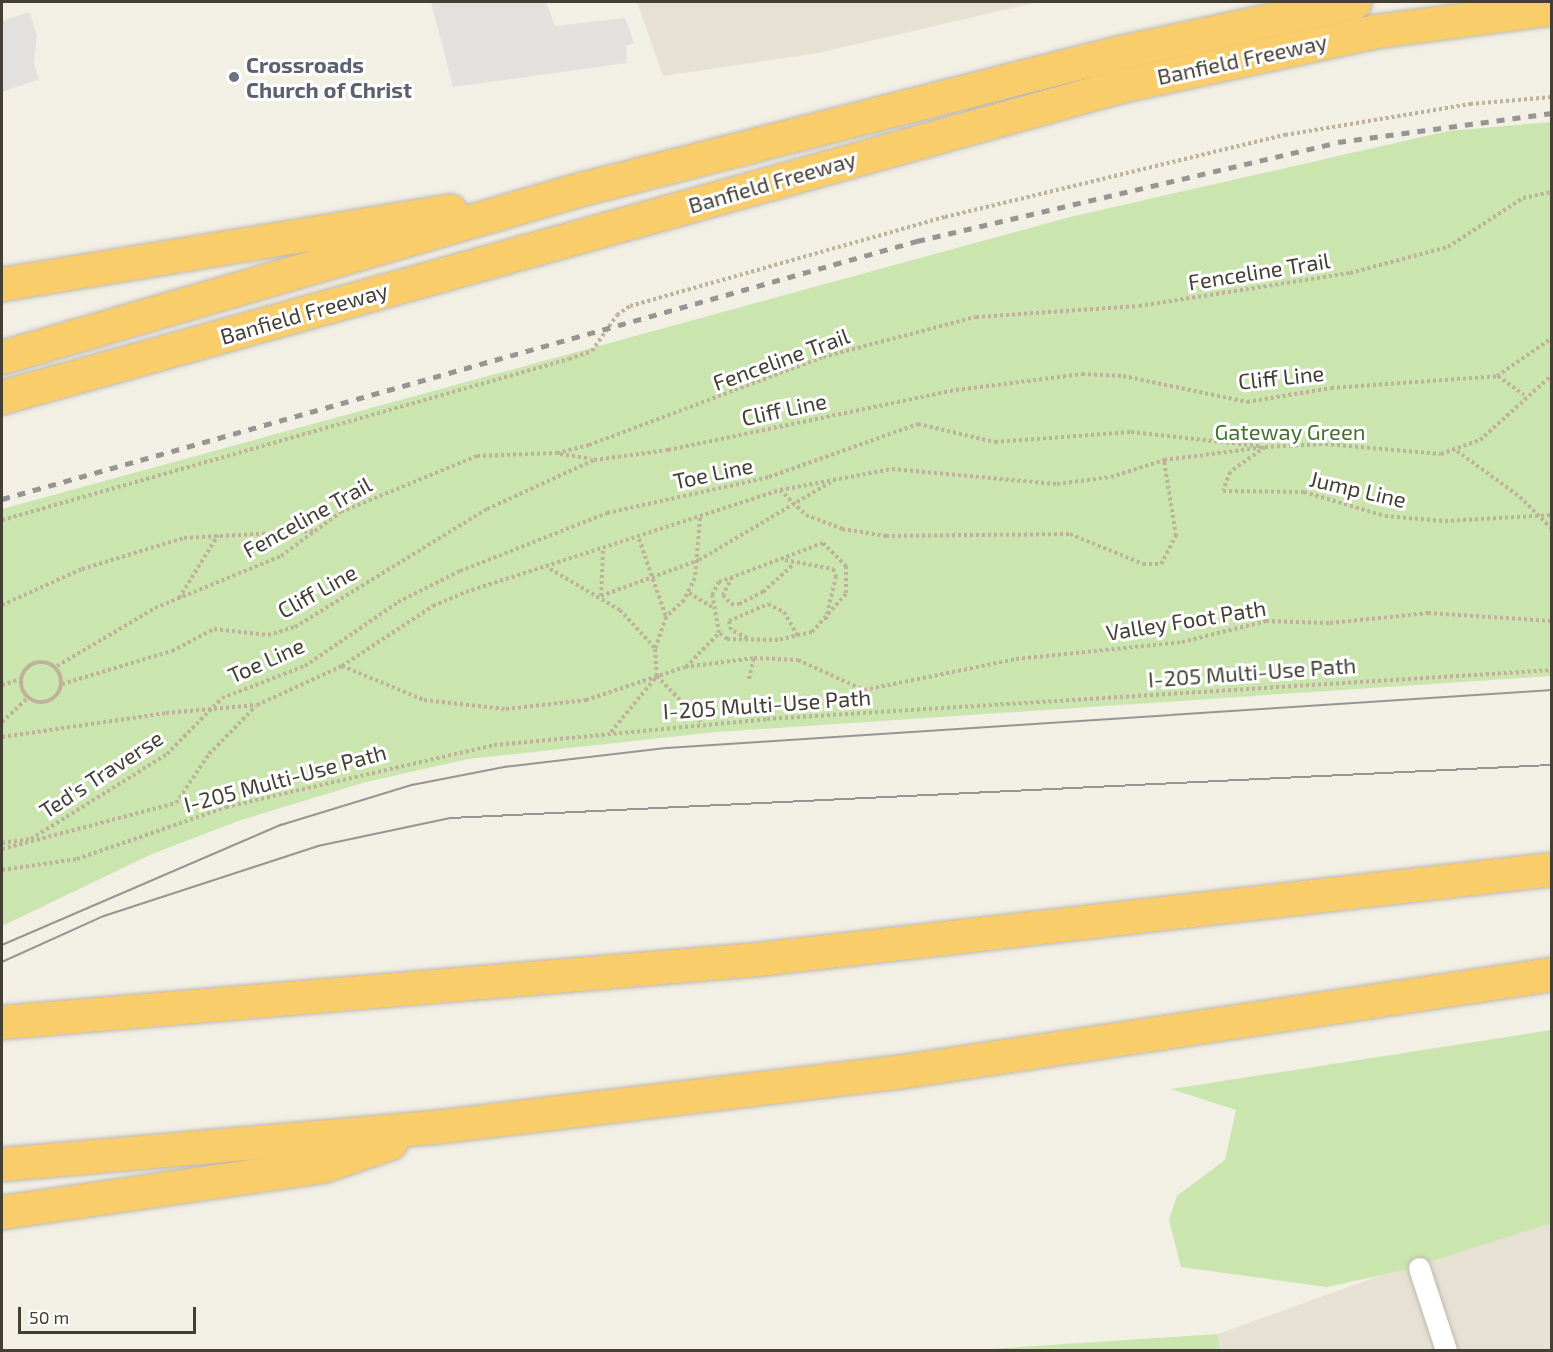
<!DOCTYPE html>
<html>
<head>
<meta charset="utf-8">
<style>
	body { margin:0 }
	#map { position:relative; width:1553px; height:1352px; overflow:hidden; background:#f2efe5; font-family:"Exo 2",sans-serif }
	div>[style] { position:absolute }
	.residential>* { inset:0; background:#e6e1d3 }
	.green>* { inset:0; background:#cbe5af }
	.parking>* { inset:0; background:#e3e1dd }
	.path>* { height:4px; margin-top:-2px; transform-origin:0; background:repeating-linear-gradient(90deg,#beb39a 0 3px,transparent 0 6px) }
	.path>.ring { margin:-2px; padding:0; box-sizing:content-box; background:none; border:4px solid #beb39a; border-radius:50% }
	.roads { filter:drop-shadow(0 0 2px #c0b9ab) drop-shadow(0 0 2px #c0b9ab) }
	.minor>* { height:21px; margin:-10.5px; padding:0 10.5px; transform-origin:10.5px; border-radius:10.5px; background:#fff }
	.motorway>* { height:33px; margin:-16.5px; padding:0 16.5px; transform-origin:16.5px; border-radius:16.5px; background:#f8cd6a }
	.tram>* { height:1.5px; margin:-0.75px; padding:0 0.75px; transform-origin:0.75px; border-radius:0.75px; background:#959595 }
	.rail>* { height:4.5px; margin-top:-2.25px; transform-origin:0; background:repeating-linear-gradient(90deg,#959595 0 8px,transparent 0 16px) }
	.dots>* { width:16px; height:16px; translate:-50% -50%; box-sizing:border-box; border:3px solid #fff; border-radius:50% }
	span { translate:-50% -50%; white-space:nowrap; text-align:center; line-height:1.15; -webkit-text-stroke:6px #fff; paint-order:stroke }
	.street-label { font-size:22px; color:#443f35 }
	.worship-label { font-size:22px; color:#5b616d; font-weight:700 }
	.left { translate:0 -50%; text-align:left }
	.park-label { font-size:22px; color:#44742b }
	.frame { position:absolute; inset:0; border:3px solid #443f35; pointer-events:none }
	.scale { position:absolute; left:18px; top:1307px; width:178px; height:27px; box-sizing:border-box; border:3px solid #443f35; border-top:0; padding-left:8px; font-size:18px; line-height:21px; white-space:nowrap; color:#443f35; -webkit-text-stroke:4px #fff; paint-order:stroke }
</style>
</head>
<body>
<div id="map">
	<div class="residential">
		<div style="clip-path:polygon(637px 2px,1039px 2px,818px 53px,663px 76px)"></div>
		<div style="clip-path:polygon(1551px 1214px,1551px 1350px,1220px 1350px,1218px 1334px)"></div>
	</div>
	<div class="green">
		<div style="clip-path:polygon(1551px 122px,1551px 676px,716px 732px,468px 759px,366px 782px,241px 820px,152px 854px,2px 926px,2px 509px,1070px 217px,1448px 131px)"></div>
		<div style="clip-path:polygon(1551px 1030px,1551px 1223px,1404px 1270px,1327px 1287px,1181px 1267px,1169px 1220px,1177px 1196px,1225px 1160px,1236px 1110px,1171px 1089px)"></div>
		<div style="clip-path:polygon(1218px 1334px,1220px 1350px,975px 1350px)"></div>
	</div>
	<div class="parking">
		<div style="clip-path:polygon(431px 2px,546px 2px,555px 26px,625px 18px,634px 43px,626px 46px,627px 63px,453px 87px)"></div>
		<div style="clip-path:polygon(29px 12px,37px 35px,34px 63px,39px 79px,2px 92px,2px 21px)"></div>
	</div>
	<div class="path">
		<div style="left:1498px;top:376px;width:32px;rotate:36deg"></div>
		<div style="left:1265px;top:447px;width:43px;rotate:144.5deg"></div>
		<div style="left:1230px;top:472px;width:20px;rotate:110deg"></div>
		<div style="left:1223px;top:491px;width:81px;rotate:0.7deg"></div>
		<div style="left:1304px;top:492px;width:84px;rotate:16.5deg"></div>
		<div style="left:1385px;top:516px;width:60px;rotate:4.8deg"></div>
		<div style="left:1445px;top:521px;width:107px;rotate:-3.2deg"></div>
		<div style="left:1457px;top:451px;width:78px;rotate:36.1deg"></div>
		<div style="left:1520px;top:497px;width:45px;rotate:45deg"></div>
		<div style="left:560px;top:454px;width:31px;rotate:9deg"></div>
		<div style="left:780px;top:490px;width:36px;rotate:44deg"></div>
		<div style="left:806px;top:515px;width:39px;rotate:21deg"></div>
		<div style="left:842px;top:529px;width:45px;rotate:9deg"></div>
		<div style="left:886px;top:536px;width:184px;rotate:-0.6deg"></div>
		<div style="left:1070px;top:534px;width:79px;rotate:22.3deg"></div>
		<div style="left:1143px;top:564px;width:18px"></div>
		<div style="left:1161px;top:564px;width:32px;rotate:-62deg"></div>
		<div style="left:1176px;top:536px;width:77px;rotate:-99deg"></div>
		<div style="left:700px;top:518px;width:60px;rotate:94.8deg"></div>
		<div style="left:695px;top:578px;width:25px;rotate:117deg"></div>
		<div style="left:684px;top:600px;width:25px;rotate:137deg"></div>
		<div style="left:666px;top:617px;width:34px;rotate:109deg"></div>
		<div style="left:655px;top:649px;width:27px;rotate:86deg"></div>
		<div style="left:657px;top:676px;width:66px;rotate:46.2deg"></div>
		<div style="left:2px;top:520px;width:589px;rotate:-15.85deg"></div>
		<div style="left:569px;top:359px;width:24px;rotate:-19deg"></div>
		<div style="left:592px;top:351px;width:44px;rotate:-55.2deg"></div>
		<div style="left:617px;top:315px;width:16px;rotate:-35deg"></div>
		<div style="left:630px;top:306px;width:327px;rotate:-15.8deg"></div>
		<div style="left:945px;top:217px;width:350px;rotate:-13.6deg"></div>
		<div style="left:1285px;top:135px;width:188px;rotate:-9.5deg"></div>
		<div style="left:1470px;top:104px;width:82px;rotate:-4.9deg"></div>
		<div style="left:639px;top:539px;width:83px;rotate:70.9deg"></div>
		<div style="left:603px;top:551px;width:45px;rotate:92.5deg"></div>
		<div style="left:601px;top:596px;width:104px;rotate:-20.2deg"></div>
		<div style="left:699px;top:560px;width:153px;rotate:-30.6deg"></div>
		<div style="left:785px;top:560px;width:49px;rotate:10.6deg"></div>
		<div style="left:833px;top:569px;width:8px;rotate:67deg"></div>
		<div style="left:836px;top:576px;width:48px;rotate:103.2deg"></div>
		<div style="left:550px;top:569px;width:81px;rotate:30.4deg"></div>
		<div style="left:620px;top:610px;width:52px;rotate:47.4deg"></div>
		<div style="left:732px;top:577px;width:20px;rotate:117deg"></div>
		<div style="left:723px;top:595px;width:12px;rotate:48deg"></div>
		<div style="left:731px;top:604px;width:8px"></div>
		<div style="left:739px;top:604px;width:27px;rotate:-27deg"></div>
		<div style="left:763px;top:592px;width:42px;rotate:-42.1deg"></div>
		<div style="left:689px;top:593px;width:27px;rotate:31deg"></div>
		<div style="left:179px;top:598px;width:74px;rotate:-58.2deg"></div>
		<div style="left:2px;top:605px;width:88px;rotate:-24.2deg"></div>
		<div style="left:82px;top:569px;width:107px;rotate:-16.9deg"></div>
		<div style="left:184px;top:538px;width:130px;rotate:-3.1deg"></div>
		<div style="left:747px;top:638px;width:18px;rotate:-153deg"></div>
		<div style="left:731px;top:630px;width:9px;rotate:-103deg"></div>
		<div style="left:729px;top:621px;width:43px;rotate:-23.6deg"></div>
		<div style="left:768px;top:604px;width:18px;rotate:27deg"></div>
		<div style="left:784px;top:612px;width:28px;rotate:60deg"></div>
		<div class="ring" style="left:21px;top:662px;width:36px;height:36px"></div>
		<div style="left:57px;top:666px;width:114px;rotate:-30.6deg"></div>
		<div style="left:155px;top:608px;width:136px;rotate:-22.4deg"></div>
		<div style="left:281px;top:556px;width:74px;rotate:-36.3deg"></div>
		<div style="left:341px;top:512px;width:147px;rotate:-22.4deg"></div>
		<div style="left:477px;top:456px;width:80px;rotate:-2.1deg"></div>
		<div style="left:557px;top:453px;width:33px;rotate:-14deg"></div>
		<div style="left:589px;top:445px;width:250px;rotate:-20.6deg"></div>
		<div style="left:823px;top:357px;width:158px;rotate:-14.7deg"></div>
		<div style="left:976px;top:317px;width:163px;rotate:-3.9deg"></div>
		<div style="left:1139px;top:306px;width:214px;rotate:-8.9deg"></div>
		<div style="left:1350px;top:273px;width:101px;rotate:-14.9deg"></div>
		<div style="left:1448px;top:247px;width:90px;rotate:-33.2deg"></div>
		<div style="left:1523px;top:198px;width:30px;rotate:-12deg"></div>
		<div style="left:342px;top:666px;width:89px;rotate:22.5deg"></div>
		<div style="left:424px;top:700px;width:82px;rotate:6.3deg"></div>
		<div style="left:506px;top:709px;width:81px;rotate:-6.4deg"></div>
		<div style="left:586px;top:700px;width:104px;rotate:-18.4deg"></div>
		<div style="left:685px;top:667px;width:70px;rotate:-7.4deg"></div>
		<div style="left:754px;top:658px;width:44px;rotate:2.6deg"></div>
		<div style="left:798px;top:660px;width:72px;rotate:24.4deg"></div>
		<div style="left:864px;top:690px;width:155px;rotate:-11.5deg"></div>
		<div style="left:1016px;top:659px;width:167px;rotate:-5.8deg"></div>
		<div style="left:1182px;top:642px;width:87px;rotate:-14deg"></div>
		<div style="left:1266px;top:621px;width:64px;rotate:1.8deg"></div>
		<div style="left:1330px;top:623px;width:99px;rotate:-5.8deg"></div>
		<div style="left:1428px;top:613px;width:124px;rotate:3.7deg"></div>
		<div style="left:686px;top:667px;width:47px;rotate:-45.9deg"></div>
		<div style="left:719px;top:633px;width:39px;rotate:-100deg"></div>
		<div style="left:712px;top:595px;width:15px;rotate:-62deg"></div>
		<div style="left:719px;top:582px;width:111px;rotate:-20.6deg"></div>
		<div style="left:823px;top:543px;width:33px;rotate:45deg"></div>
		<div style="left:846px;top:566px;width:28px;rotate:90deg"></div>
		<div style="left:846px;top:594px;width:51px;rotate:131.8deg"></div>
		<div style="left:812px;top:632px;width:35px;rotate:167deg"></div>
		<div style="left:778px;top:640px;width:51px;rotate:-178.9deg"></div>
		<div style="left:727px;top:639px;width:10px;rotate:-143deg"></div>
		<div style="left:749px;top:679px;width:22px;rotate:-77deg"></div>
		<div style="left:62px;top:684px;width:115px;rotate:-16.7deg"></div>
		<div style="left:172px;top:651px;width:47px;rotate:-27.6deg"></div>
		<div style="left:214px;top:629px;width:54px;rotate:6.3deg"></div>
		<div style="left:268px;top:635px;width:28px;rotate:-17deg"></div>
		<div style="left:295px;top:627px;width:225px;rotate:-31.6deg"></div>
		<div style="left:487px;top:509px;width:118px;rotate:-24.6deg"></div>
		<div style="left:594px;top:460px;width:75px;rotate:-7.7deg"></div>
		<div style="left:668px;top:450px;width:294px;rotate:-11.8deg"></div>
		<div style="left:956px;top:390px;width:127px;rotate:-7.2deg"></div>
		<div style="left:1082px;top:374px;width:41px;rotate:2.8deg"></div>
		<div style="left:1123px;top:376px;width:127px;rotate:11.8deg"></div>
		<div style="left:1247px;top:402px;width:85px;rotate:-9.5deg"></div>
		<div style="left:1331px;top:388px;width:166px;rotate:-4.1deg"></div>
		<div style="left:1497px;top:376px;width:67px;rotate:-34.6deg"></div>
		<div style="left:2px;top:685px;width:22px;rotate:-18deg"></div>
		<div style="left:696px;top:715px;width:53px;rotate:-9.8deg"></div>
		<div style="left:2px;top:722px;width:34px;rotate:-43deg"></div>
		<div style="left:611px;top:732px;width:72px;rotate:-50.6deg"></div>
		<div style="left:2px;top:737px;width:166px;rotate:-8.3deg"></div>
		<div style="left:166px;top:713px;width:91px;rotate:-5deg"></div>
		<div style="left:257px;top:705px;width:94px;rotate:-24.6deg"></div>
		<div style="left:342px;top:666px;width:109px;rotate:-33.4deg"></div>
		<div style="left:433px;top:606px;width:36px;rotate:-23deg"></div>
		<div style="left:466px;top:592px;width:330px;rotate:-18deg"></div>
		<div style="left:780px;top:490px;width:114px;rotate:-10.6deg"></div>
		<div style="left:892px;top:469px;width:166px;rotate:5.2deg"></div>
		<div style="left:1057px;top:484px;width:54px;rotate:-7.4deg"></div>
		<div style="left:1111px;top:477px;width:56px;rotate:-17.8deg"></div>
		<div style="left:1164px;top:460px;width:102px;rotate:-7.3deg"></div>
		<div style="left:1265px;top:447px;width:60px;rotate:-2.9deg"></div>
		<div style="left:1325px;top:444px;width:116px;rotate:4.9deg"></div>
		<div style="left:1441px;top:454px;width:41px;rotate:-19.7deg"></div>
		<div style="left:1480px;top:440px;width:97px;rotate:-42.1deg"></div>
		<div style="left:2px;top:843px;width:29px;rotate:-8deg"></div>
		<div style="left:31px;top:839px;width:160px;rotate:-32deg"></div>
		<div style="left:167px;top:754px;width:78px;rotate:-45.5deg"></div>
		<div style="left:222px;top:698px;width:89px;rotate:-21.1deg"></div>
		<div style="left:305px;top:666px;width:113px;rotate:-34.5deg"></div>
		<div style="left:398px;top:602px;width:69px;rotate:-26.6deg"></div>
		<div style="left:460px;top:571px;width:158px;rotate:-21.5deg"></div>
		<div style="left:607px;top:513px;width:166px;rotate:-12.5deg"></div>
		<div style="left:769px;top:477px;width:158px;rotate:-19.6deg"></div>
		<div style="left:918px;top:424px;width:79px;rotate:13.2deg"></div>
		<div style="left:995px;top:442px;width:136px;rotate:-4.2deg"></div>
		<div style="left:1131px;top:432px;width:129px;rotate:6.2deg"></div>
		<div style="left:2px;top:849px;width:180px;rotate:-14.8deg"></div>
		<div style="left:176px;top:803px;width:59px;rotate:-56deg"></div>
		<div style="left:209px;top:754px;width:67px;rotate:-45.6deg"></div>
		<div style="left:2px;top:870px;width:76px;rotate:-8.3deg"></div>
		<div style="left:77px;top:859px;width:158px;rotate:-19.2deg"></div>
		<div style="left:226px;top:807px;width:275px;rotate:-13deg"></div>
		<div style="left:494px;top:745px;width:274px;rotate:-5.4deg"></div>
		<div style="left:767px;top:719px;width:787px;rotate:-3.57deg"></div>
	</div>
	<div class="roads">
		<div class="minor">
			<div style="left:1419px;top:1268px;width:86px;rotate:71.8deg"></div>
		</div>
		<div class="motorway">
			<div style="left:2px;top:284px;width:454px;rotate:-9.3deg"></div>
			<div style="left:2px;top:357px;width:603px;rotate:-16.18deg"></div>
			<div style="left:581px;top:189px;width:548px;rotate:-14.26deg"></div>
			<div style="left:1112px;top:54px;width:248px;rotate:-12.1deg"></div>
			<div style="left:2px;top:397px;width:1160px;rotate:-15.55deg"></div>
			<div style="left:1120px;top:86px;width:262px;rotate:-12.1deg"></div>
			<div style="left:1376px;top:31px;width:177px;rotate:-7.4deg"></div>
			<div style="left:2px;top:1022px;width:759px;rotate:-4.76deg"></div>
			<div style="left:758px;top:959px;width:799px;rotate:-6.47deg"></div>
			<div style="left:2px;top:1164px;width:434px;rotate:-4.9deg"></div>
			<div style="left:434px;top:1127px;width:466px;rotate:-6.8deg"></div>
			<div style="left:897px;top:1072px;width:662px;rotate:-8.51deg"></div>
			<div style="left:2px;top:1212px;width:323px;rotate:-8.2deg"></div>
			<div style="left:322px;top:1166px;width:72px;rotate:-18.7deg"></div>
		</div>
	</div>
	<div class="tram">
		<div style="left:2px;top:945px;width:304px;rotate:-23.3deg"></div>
		<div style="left:281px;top:825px;width:137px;rotate:-17deg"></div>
		<div style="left:412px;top:785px;width:95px;rotate:-11deg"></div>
		<div style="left:505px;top:767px;width:163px;rotate:-6.7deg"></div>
		<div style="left:667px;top:748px;width:887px;rotate:-3.75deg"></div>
		<div style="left:2px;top:962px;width:112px;rotate:-24.3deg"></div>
		<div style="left:104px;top:916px;width:225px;rotate:-18.1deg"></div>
		<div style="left:318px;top:846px;width:136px;rotate:-11.9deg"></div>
		<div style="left:451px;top:818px;width:1102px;rotate:-2.76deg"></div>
	</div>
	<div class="rail">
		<div style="left:2px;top:499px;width:951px;rotate:-15.75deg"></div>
		<div style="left:917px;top:241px;width:432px;rotate:-13.2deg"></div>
		<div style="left:1338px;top:142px;width:216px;rotate:-7.7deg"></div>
	</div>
	<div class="dots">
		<div style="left:234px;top:77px;background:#6b7280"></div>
	</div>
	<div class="street-label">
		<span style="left:1242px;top:59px;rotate:-12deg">Banfield Freeway</span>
		<span style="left:772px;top:182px;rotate:-16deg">Banfield Freeway</span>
		<span style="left:1259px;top:271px;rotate:-9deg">Fenceline Trail</span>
		<span style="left:304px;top:313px;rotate:-16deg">Banfield Freeway</span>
		<span style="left:781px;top:359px;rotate:-20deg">Fenceline Trail</span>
		<span style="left:1281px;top:377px;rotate:-6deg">Cliff Line</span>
		<span style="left:784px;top:409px;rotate:-12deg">Cliff Line</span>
		<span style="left:713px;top:473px;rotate:-12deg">Toe Line</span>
		<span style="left:1358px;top:489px;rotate:13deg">Jump Line</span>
		<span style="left:307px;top:517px;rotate:-29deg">Fenceline Trail</span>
		<span style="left:317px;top:591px;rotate:-29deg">Cliff Line</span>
		<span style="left:1186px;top:620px;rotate:-9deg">Valley Foot Path</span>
		<span style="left:266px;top:660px;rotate:-24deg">Toe Line</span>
		<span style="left:1252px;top:672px;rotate:-4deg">I-205 Multi-Use Path</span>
		<span style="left:767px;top:704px;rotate:-4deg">I-205 Multi-Use Path</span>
		<span style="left:101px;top:774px;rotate:-33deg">Ted's Traverse</span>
		<span style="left:285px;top:778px;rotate:-15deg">I-205 Multi-Use Path</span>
	</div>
	<div class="worship-label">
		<span class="left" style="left:246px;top:77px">Crossroads<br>Church of Christ</span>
	</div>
	<div class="park-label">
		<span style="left:1290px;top:432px">Gateway Green</span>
	</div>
	<div class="frame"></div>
	<div class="scale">50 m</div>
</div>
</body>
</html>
